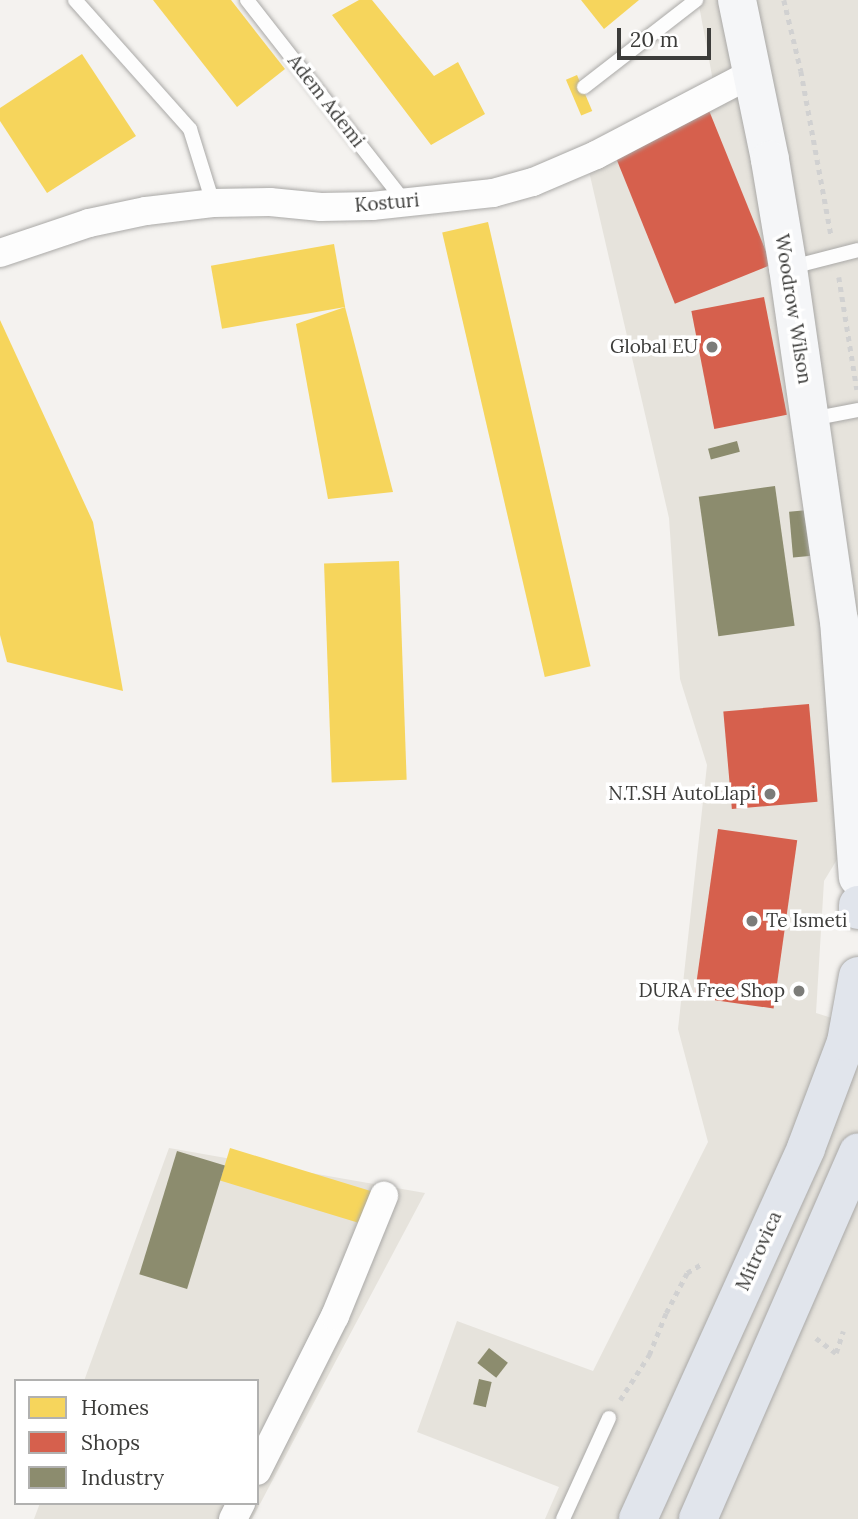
<!DOCTYPE html>
<html>
<head>
<meta charset="utf-8">
<style>
	body { margin:0 }
	#map { position:relative; width:858px; height:1519px; overflow:hidden; background:#f4f2ef; font-family:Lora,serif }
	div>[style] { position:absolute }
	.built>* { inset:0; background:#e6e3dc }
	.homes>* { inset:0; background:#f6d55c; transform-origin:0 0 }
	.shops>* { inset:0; background:#d6604d; transform-origin:0 0 }
	.industry>* { inset:0; background:#8c8c6e; transform-origin:0 0 }
	.path>* { height:4.5px; margin-top:-2.25px; transform-origin:0; background:repeating-linear-gradient(90deg,#d1d1d1 0 5px,transparent 0 10px) }
	.roads { filter:drop-shadow(0 0 2px #aaa9a7) drop-shadow(0 0 2px #aaa9a7) }
	.lane>* { height:14px; margin:-7px; padding:0 7px; transform-origin:7px; border-radius:7px; background:#fdfdfd }
	.street>* { height:28px; margin:-14px; padding:0 14px; transform-origin:14px; border-radius:14px; background:#fdfdfd }
	.secondary>* { height:38px; margin:-19px; padding:0 19px; transform-origin:19px; border-radius:19px; background:#f5f6f8 }
	.highway>* { height:38px; margin:-19px; padding:0 19px; transform-origin:19px; border-radius:19px; background:#e1e5ec }
	.dots>* { width:19px; height:19px; translate:-50% -50%; box-sizing:border-box; border:4px solid #fff; border-radius:50% }
	span { translate:-50% -50%; white-space:nowrap; text-align:center; line-height:1.15; -webkit-text-stroke:7px #fff; paint-order:stroke }
	.street-label { font-size:19px; color:#3c3c3a }
	.poi-label { font-size:19px; color:#3c3c3a }
	.right { translate:-100% -50%; text-align:right }
	.left { translate:0 -50%; text-align:left }
	.legend { position:absolute; left:14px; top:1379px; width:245px; height:126px; box-sizing:border-box; background:#fff; border:2px solid #b1b1b0; margin:0; padding:9px 12px; list-style:none; font-size:21px; color:#3c3c3a }
	.legend li { display:flex; align-items:center; gap:14px; height:35px }
	.legend b { width:35px; border:2px solid #b1b1b0 }
	.scale { position:absolute; left:617px; top:28px; width:94px; height:32px; box-sizing:border-box; border:4px solid #3c3c3a; border-top:0; padding-left:9px; font-size:21px; line-height:24px; white-space:nowrap; color:#3c3c3a; -webkit-text-stroke:5px #fff; paint-order:stroke }
</style>
</head>
<body>
<div id="map">
	<div class="built">
		<div style="clip-path:polygon(698px 0,858px 0,858px 825px,824px 881px,816px 1013px,858px 1026px,858px 1519px,545px 1519px,559px 1487px,417px 1432px,457px 1321px,593px 1371px,708px 1142px,678px 1029px,707px 765px,680px 679px,669px 518px,585px 154px,715px 92px)"></div>
		<div style="clip-path:polygon(169px 1148px,425px 1193px,252px 1519px,34px 1519px,40px 1503px,257px 1503px,257px 1381px,84px 1381px)"></div>
	</div>
	<div class="homes">
		<div style="clip-path:polygon(153px 0,231px 0,285px 69px,237px 107px)"></div>
		<div style="clip-path:polygon(359px 0,372px 0,434px 76px,458px 62px,485px 114px,431px 145px,332px 15px)"></div>
		<div style="clip-path:polygon(581px 0,639px 0,604px 29px)"></div>
		<div style="clip-path:polygon(82px 54px,136px 136px,47px 193px,0 121px,0 108px)"></div>
		<div style="left:577px;top:75px;width:39px;height:12px;rotate:67deg"></div>
		<div style="left:488px;top:222px;width:456px;height:47px;rotate:77deg"></div>
		<div style="left:334px;top:244px;width:64px;height:125px;rotate:80deg"></div>
		<div style="clip-path:polygon(345px 307px,393px 492px,328px 499px,296px 324px)"></div>
		<div style="clip-path:polygon(0 320px,93px 522px,123px 691px,7px 662px,0 635px)"></div>
		<div style="left:399px;top:561px;width:219px;height:75px;rotate:88deg"></div>
		<div style="left:230px;top:1148px;width:148px;height:34px;rotate:17deg"></div>
	</div>
	<div class="shops">
		<div style="left:708px;top:108px;width:169px;height:104px;rotate:68deg"></div>
		<div style="left:764px;top:297px;width:120px;height:74px;rotate:79deg"></div>
		<div style="left:809px;top:704px;width:98px;height:86px;rotate:85deg"></div>
		<div style="left:718px;top:829px;width:80px;height:170px;rotate:8deg"></div>
	</div>
	<div class="industry">
		<div style="left:737px;top:441px;width:11px;height:30px;rotate:75deg"></div>
		<div style="left:775px;top:486px;width:141px;height:77px;rotate:82deg"></div>
		<div style="left:808px;top:510px;width:46px;height:19px;rotate:85deg"></div>
		<div style="left:177px;top:1151px;width:50px;height:129px;rotate:17deg"></div>
		<div style="left:489px;top:1348px;width:24px;height:19px;rotate:38deg"></div>
		<div style="left:479px;top:1379px;width:13px;height:26px;rotate:13deg"></div>
	</div>
	<div class="path">
		<div style="left:784px;top:0;width:73px;rotate:76.5deg"></div>
		<div style="left:801px;top:71px;width:166px;rotate:79.6deg"></div>
		<div style="left:839px;top:277px;width:114px;rotate:80.9deg"></div>
		<div style="left:816px;top:1338px;width:25px;rotate:37deg"></div>
		<div style="left:836px;top:1353px;width:23px;rotate:-72deg"></div>
		<div style="left:620px;top:1400px;width:54px;rotate:-57.2deg"></div>
		<div style="left:649px;top:1355px;width:45px;rotate:-68deg"></div>
		<div style="left:666px;top:1313px;width:45px;rotate:-62.3deg"></div>
		<div style="left:687px;top:1273px;width:19px;rotate:-32deg"></div>
	</div>
	<div class="roads">
		<div class="lane">
			<div style="left:75px;top:0;width:173px;rotate:48.3deg"></div>
			<div style="left:190px;top:129px;width:77px;rotate:72.7deg"></div>
			<div style="left:247px;top:0;width:256px;rotate:52deg"></div>
			<div style="left:584px;top:87px;width:142px;rotate:-37.8deg"></div>
			<div style="left:788px;top:268px;width:72px;rotate:-14.4deg"></div>
			<div style="left:811px;top:419px;width:48px;rotate:-10.8deg"></div>
			<div style="left:563px;top:1519px;width:111px;rotate:-65.5deg"></div>
		</div>
		<div class="street">
			<div style="left:0;top:253px;width:94px;rotate:-18.6deg"></div>
			<div style="left:89px;top:223px;width:58px;rotate:-11.9deg"></div>
			<div style="left:146px;top:211px;width:67px;rotate:-6.8deg"></div>
			<div style="left:213px;top:203px;width:57px;rotate:-1deg"></div>
			<div style="left:270px;top:202px;width:51px;rotate:5.6deg"></div>
			<div style="left:321px;top:207px;width:51px;rotate:-1.1deg"></div>
			<div style="left:372px;top:206px;width:122px;rotate:-6.1deg"></div>
			<div style="left:493px;top:193px;width:41px;rotate:-15.4deg"></div>
			<div style="left:533px;top:182px;width:69px;rotate:-23.2deg"></div>
			<div style="left:596px;top:155px;width:177px;rotate:-27.6deg"></div>
			<div style="left:257px;top:1471px;width:174px;rotate:-63.3deg"></div>
			<div style="left:335px;top:1316px;width:130px;rotate:-67.8deg"></div>
			<div style="left:233px;top:1519px;width:18px;rotate:-63deg"></div>
		</div>
		<div class="secondary">
			<div style="left:737px;top:0;width:163px;rotate:78.3deg"></div>
			<div style="left:770px;top:160px;width:109px;rotate:80.5deg"></div>
			<div style="left:788px;top:268px;width:356px;rotate:81.8deg"></div>
			<div style="left:839px;top:620px;width:258px;rotate:85.8deg"></div>
		</div>
		<div class="highway">
			<div style="left:858px;top:905px;width:5px;rotate:90deg"></div>
			<div style="left:638px;top:1519px;width:407px;rotate:-65.6deg"></div>
			<div style="left:806px;top:1148px;width:113px;rotate:-69.3deg"></div>
			<div style="left:846px;top:1042px;width:67px;rotate:-79.7deg"></div>
			<div style="left:698px;top:1519px;width:400px;rotate:-66.4deg"></div>
		</div>
	</div>
	<div class="dots">
		<div style="left:712px;top:347px;background:#7c7c79"></div>
		<div style="left:770px;top:794px;background:#7c7c79"></div>
		<div style="left:752px;top:921px;background:#7c7c79"></div>
		<div style="left:799px;top:991px;background:#7c7c79"></div>
	</div>
	<div class="street-label">
		<span style="left:326px;top:101px;rotate:52deg">Adem Ademi</span>
		<span style="left:387px;top:203px;rotate:-5deg">Kosturi</span>
		<span style="left:793px;top:309px;rotate:81deg">Woodrow Wilson</span>
		<span style="left:759px;top:1251px;rotate:-66deg">Mitrovica</span>
	</div>
	<div class="poi-label">
		<span class="right" style="left:698px;top:347px">Global EU</span>
		<span class="right" style="left:756px;top:794px">N.T.SH AutoLlapi</span>
		<span class="left" style="left:766px;top:921px">Te Ismeti</span>
		<span class="right" style="left:785px;top:991px">DURA Free Shop</span>
	</div>
	<ul class="legend">
	<li><b style="height:19px;background:#f6d55c"></b>Homes</li>
	<li><b style="height:19px;background:#d6604d"></b>Shops</li>
	<li><b style="height:19px;background:#8c8c6e"></b>Industry</li>
	</ul>
	<div class="scale">20 m</div>
</div>
</body>
</html>
